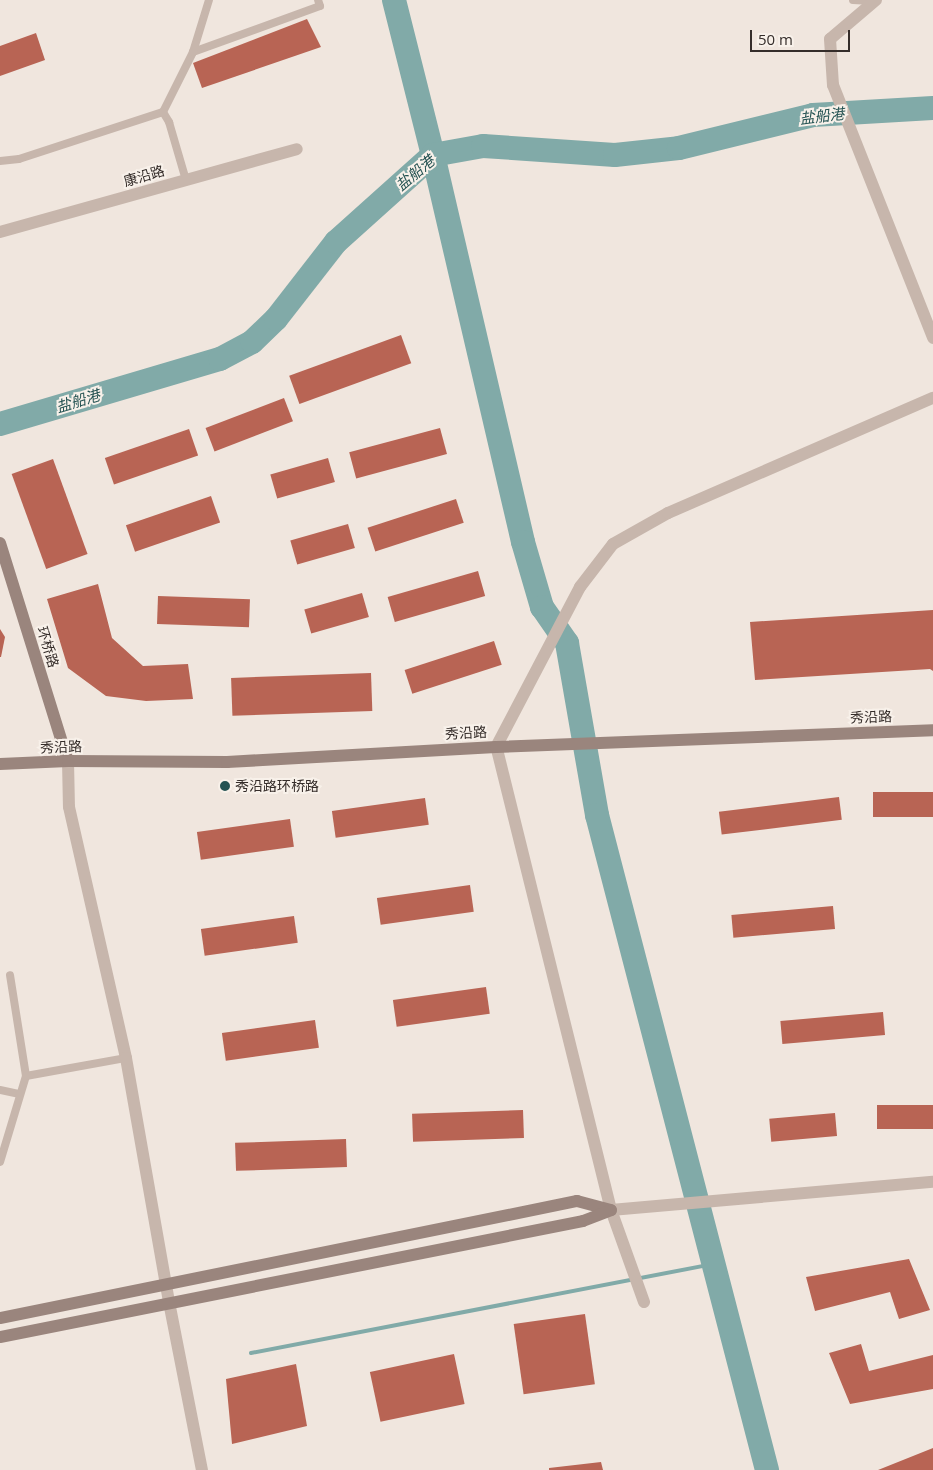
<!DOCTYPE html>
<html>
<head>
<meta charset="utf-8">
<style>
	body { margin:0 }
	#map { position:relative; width:933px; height:1470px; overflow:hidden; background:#f0e6de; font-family:"Open Sans","Noto Sans SC",sans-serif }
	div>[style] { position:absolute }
	.stream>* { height:4px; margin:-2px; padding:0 2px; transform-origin:2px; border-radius:2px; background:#81aaa8 }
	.river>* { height:24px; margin:-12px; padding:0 12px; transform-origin:12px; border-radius:12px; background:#81aaa8 }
	.building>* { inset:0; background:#b86454; transform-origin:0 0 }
	.lane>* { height:8px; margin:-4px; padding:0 4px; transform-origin:4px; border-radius:4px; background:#c7b6ac }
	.street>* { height:12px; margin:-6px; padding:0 6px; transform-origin:6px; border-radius:6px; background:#c7b6ac }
	.secondary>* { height:12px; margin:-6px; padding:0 6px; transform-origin:6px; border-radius:6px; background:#9a857d }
	.dots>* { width:14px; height:14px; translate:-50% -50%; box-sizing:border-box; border:2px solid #f8f1ea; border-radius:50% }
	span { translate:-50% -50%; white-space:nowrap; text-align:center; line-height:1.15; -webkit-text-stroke:4px #f8f1ea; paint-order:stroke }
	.street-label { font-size:14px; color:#352d2a }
	.poi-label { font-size:14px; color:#352d2a }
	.left { translate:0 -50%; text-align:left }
	.water-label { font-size:15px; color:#245252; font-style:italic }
	.scale { position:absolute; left:750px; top:30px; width:100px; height:22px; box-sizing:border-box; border:2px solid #352d2a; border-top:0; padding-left:6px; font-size:15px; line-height:18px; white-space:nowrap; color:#352d2a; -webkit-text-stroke:4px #f8f1ea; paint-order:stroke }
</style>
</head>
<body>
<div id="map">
	<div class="stream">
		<div style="left:251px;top:1353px;width:470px;rotate:-10.9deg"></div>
	</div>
	<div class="river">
		<div style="left:394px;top:0;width:160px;rotate:75.9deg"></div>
		<div style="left:433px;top:155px;width:397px;rotate:76.9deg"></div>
		<div style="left:523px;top:542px;width:68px;rotate:73.7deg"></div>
		<div style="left:542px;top:607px;width:44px;rotate:55.2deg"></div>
		<div style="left:567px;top:643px;width:175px;rotate:80.1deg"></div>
		<div style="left:597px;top:815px;width:677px;rotate:75.45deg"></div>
		<div style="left:0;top:424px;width:229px;rotate:-16.5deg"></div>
		<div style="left:220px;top:359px;width:36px;rotate:-28deg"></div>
		<div style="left:252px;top:342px;width:33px;rotate:-44deg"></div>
		<div style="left:276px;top:319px;width:98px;rotate:-52.1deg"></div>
		<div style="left:336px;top:242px;width:130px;rotate:-41.9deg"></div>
		<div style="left:433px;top:155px;width:51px;rotate:-10.2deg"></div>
		<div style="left:483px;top:146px;width:132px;rotate:3.9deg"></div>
		<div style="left:615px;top:155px;width:64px;rotate:-6.2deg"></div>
		<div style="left:679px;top:148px;width:138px;rotate:-13.8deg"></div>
		<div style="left:813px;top:115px;width:120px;rotate:-3.3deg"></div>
	</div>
	<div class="building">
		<div style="clip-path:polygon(307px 19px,321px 47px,202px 88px,193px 63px)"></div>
		<div style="clip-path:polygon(36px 33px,45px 60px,0 76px,0 46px)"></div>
		<div style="left:401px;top:335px;width:30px;height:119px;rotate:70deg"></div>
		<div style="left:284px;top:398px;width:25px;height:84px;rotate:69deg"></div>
		<div style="left:440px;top:428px;width:27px;height:94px;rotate:75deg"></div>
		<div style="left:189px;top:429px;width:28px;height:89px;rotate:71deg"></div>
		<div style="left:328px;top:458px;width:25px;height:60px;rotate:74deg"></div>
		<div style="left:53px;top:459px;width:101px;height:44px;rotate:70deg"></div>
		<div style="left:211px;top:496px;width:28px;height:90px;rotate:71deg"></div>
		<div style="left:456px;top:499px;width:25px;height:93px;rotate:72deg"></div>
		<div style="left:348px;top:524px;width:25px;height:60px;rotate:74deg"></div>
		<div style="left:478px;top:571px;width:26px;height:94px;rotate:74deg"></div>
		<div style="clip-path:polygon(98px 584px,112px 638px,143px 666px,188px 664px,193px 699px,146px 701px,106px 696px,68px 668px,47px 599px)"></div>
		<div style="left:362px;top:593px;width:25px;height:60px;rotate:74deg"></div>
		<div style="left:158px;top:596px;width:92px;height:28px;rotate:2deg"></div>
		<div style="clip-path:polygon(933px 610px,933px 671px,930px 669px,755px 680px,750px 622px)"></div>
		<div style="clip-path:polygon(0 629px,5px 637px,1px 657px,0 657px)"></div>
		<div style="left:494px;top:641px;width:25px;height:94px;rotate:72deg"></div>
		<div style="left:371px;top:673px;width:38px;height:140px;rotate:88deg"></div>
		<div style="left:933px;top:792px;width:25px;height:60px;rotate:90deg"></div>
		<div style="left:839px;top:797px;width:23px;height:121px;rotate:83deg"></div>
		<div style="left:425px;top:798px;width:27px;height:94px;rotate:82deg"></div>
		<div style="left:290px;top:819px;width:28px;height:94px;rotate:82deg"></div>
		<div style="left:470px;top:885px;width:27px;height:94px;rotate:82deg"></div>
		<div style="left:833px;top:906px;width:23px;height:102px;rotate:85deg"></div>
		<div style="left:294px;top:916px;width:27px;height:94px;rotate:82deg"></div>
		<div style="left:486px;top:987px;width:27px;height:94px;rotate:82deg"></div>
		<div style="left:883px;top:1012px;width:23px;height:103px;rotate:85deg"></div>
		<div style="left:315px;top:1020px;width:28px;height:94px;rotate:82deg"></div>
		<div style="left:933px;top:1105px;width:24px;height:56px;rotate:90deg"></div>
		<div style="left:523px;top:1110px;width:28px;height:111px;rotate:88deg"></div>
		<div style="left:835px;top:1113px;width:23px;height:66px;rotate:85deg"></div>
		<div style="left:346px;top:1139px;width:28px;height:111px;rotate:88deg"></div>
		<div style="clip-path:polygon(909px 1259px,930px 1310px,899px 1319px,890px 1292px,815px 1311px,806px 1277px)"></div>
		<div style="left:585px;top:1314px;width:71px;height:72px;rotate:82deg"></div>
		<div style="clip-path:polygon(861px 1344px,869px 1371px,933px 1355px,933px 1389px,850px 1404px,829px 1353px)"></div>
		<div style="left:454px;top:1354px;width:51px;height:86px;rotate:78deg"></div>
		<div style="clip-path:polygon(296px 1364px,307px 1426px,232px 1444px,226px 1379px)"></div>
		<div style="clip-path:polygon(933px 1448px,933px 1470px,878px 1470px)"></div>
		<div style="clip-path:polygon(601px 1462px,603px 1470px,549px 1470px,549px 1468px)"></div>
	</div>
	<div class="lane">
		<div style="left:853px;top:0;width:19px;rotate:3deg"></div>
		<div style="left:193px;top:52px;width:135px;rotate:-19.9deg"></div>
		<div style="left:320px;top:6px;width:6px;rotate:-108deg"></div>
		<div style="left:163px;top:112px;width:12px;rotate:59deg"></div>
		<div style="left:169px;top:122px;width:60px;rotate:73.7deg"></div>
		<div style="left:0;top:161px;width:19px;rotate:-6deg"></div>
		<div style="left:19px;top:159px;width:151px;rotate:-18.1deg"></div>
		<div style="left:163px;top:112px;width:67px;rotate:-63.4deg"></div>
		<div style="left:193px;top:52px;width:54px;rotate:-72.9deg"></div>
		<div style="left:26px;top:1076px;width:102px;rotate:-10.2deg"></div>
		<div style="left:0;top:1090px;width:19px;rotate:12deg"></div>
		<div style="left:0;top:1162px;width:90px;rotate:-73.2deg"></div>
		<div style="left:26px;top:1076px;width:102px;rotate:-99deg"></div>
	</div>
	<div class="street">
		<div style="left:876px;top:0;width:60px;rotate:139.7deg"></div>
		<div style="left:830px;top:39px;width:46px;rotate:86.3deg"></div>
		<div style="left:833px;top:85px;width:272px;rotate:68.4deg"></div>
		<div style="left:0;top:232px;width:308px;rotate:-15.6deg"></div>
		<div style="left:68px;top:761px;width:46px;rotate:88.8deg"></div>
		<div style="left:69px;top:807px;width:257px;rotate:77.2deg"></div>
		<div style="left:126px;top:1058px;width:248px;rotate:80deg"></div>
		<div style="left:169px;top:1302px;width:171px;rotate:78.9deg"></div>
		<div style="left:611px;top:1210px;width:323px;rotate:-5deg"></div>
		<div style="left:644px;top:1302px;width:98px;rotate:-109.7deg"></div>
		<div style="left:611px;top:1210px;width:477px;rotate:-103.9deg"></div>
		<div style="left:496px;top:747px;width:181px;rotate:-62.3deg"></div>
		<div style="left:580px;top:587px;width:54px;rotate:-52.5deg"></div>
		<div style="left:613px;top:544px;width:63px;rotate:-29.4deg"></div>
		<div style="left:668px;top:513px;width:289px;rotate:-23.5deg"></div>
	</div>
	<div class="secondary">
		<div style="left:0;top:543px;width:228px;rotate:72.7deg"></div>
		<div style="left:0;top:764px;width:68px;rotate:-2.5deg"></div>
		<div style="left:68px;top:761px;width:159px;rotate:0.4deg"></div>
		<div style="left:227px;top:762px;width:269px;rotate:-3.2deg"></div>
		<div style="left:496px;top:747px;width:437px;rotate:-2.2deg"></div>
		<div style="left:0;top:1318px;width:589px;rotate:-11.46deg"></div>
		<div style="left:577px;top:1201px;width:35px;rotate:15deg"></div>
		<div style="left:0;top:1337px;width:594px;rotate:-11.25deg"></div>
		<div style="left:583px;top:1221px;width:30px;rotate:-21deg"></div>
	</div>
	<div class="dots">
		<div style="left:225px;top:786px;background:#245252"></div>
	</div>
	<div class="street-label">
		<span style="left:144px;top:176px;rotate:-16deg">康沿路</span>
		<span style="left:48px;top:647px;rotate:73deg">环桥路</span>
		<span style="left:871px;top:717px;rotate:-2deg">秀沿路</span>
		<span style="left:466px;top:733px;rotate:-3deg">秀沿路</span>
		<span style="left:61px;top:747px;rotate:-2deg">秀沿路</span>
	</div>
	<div class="poi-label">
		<span class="left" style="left:235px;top:786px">秀沿路环桥路</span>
	</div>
	<div class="water-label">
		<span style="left:822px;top:116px;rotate:-7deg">盐船港</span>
		<span style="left:415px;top:173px;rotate:-40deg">盐船港</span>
		<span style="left:78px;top:401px;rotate:-17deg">盐船港</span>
	</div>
	<div class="scale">50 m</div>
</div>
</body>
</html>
